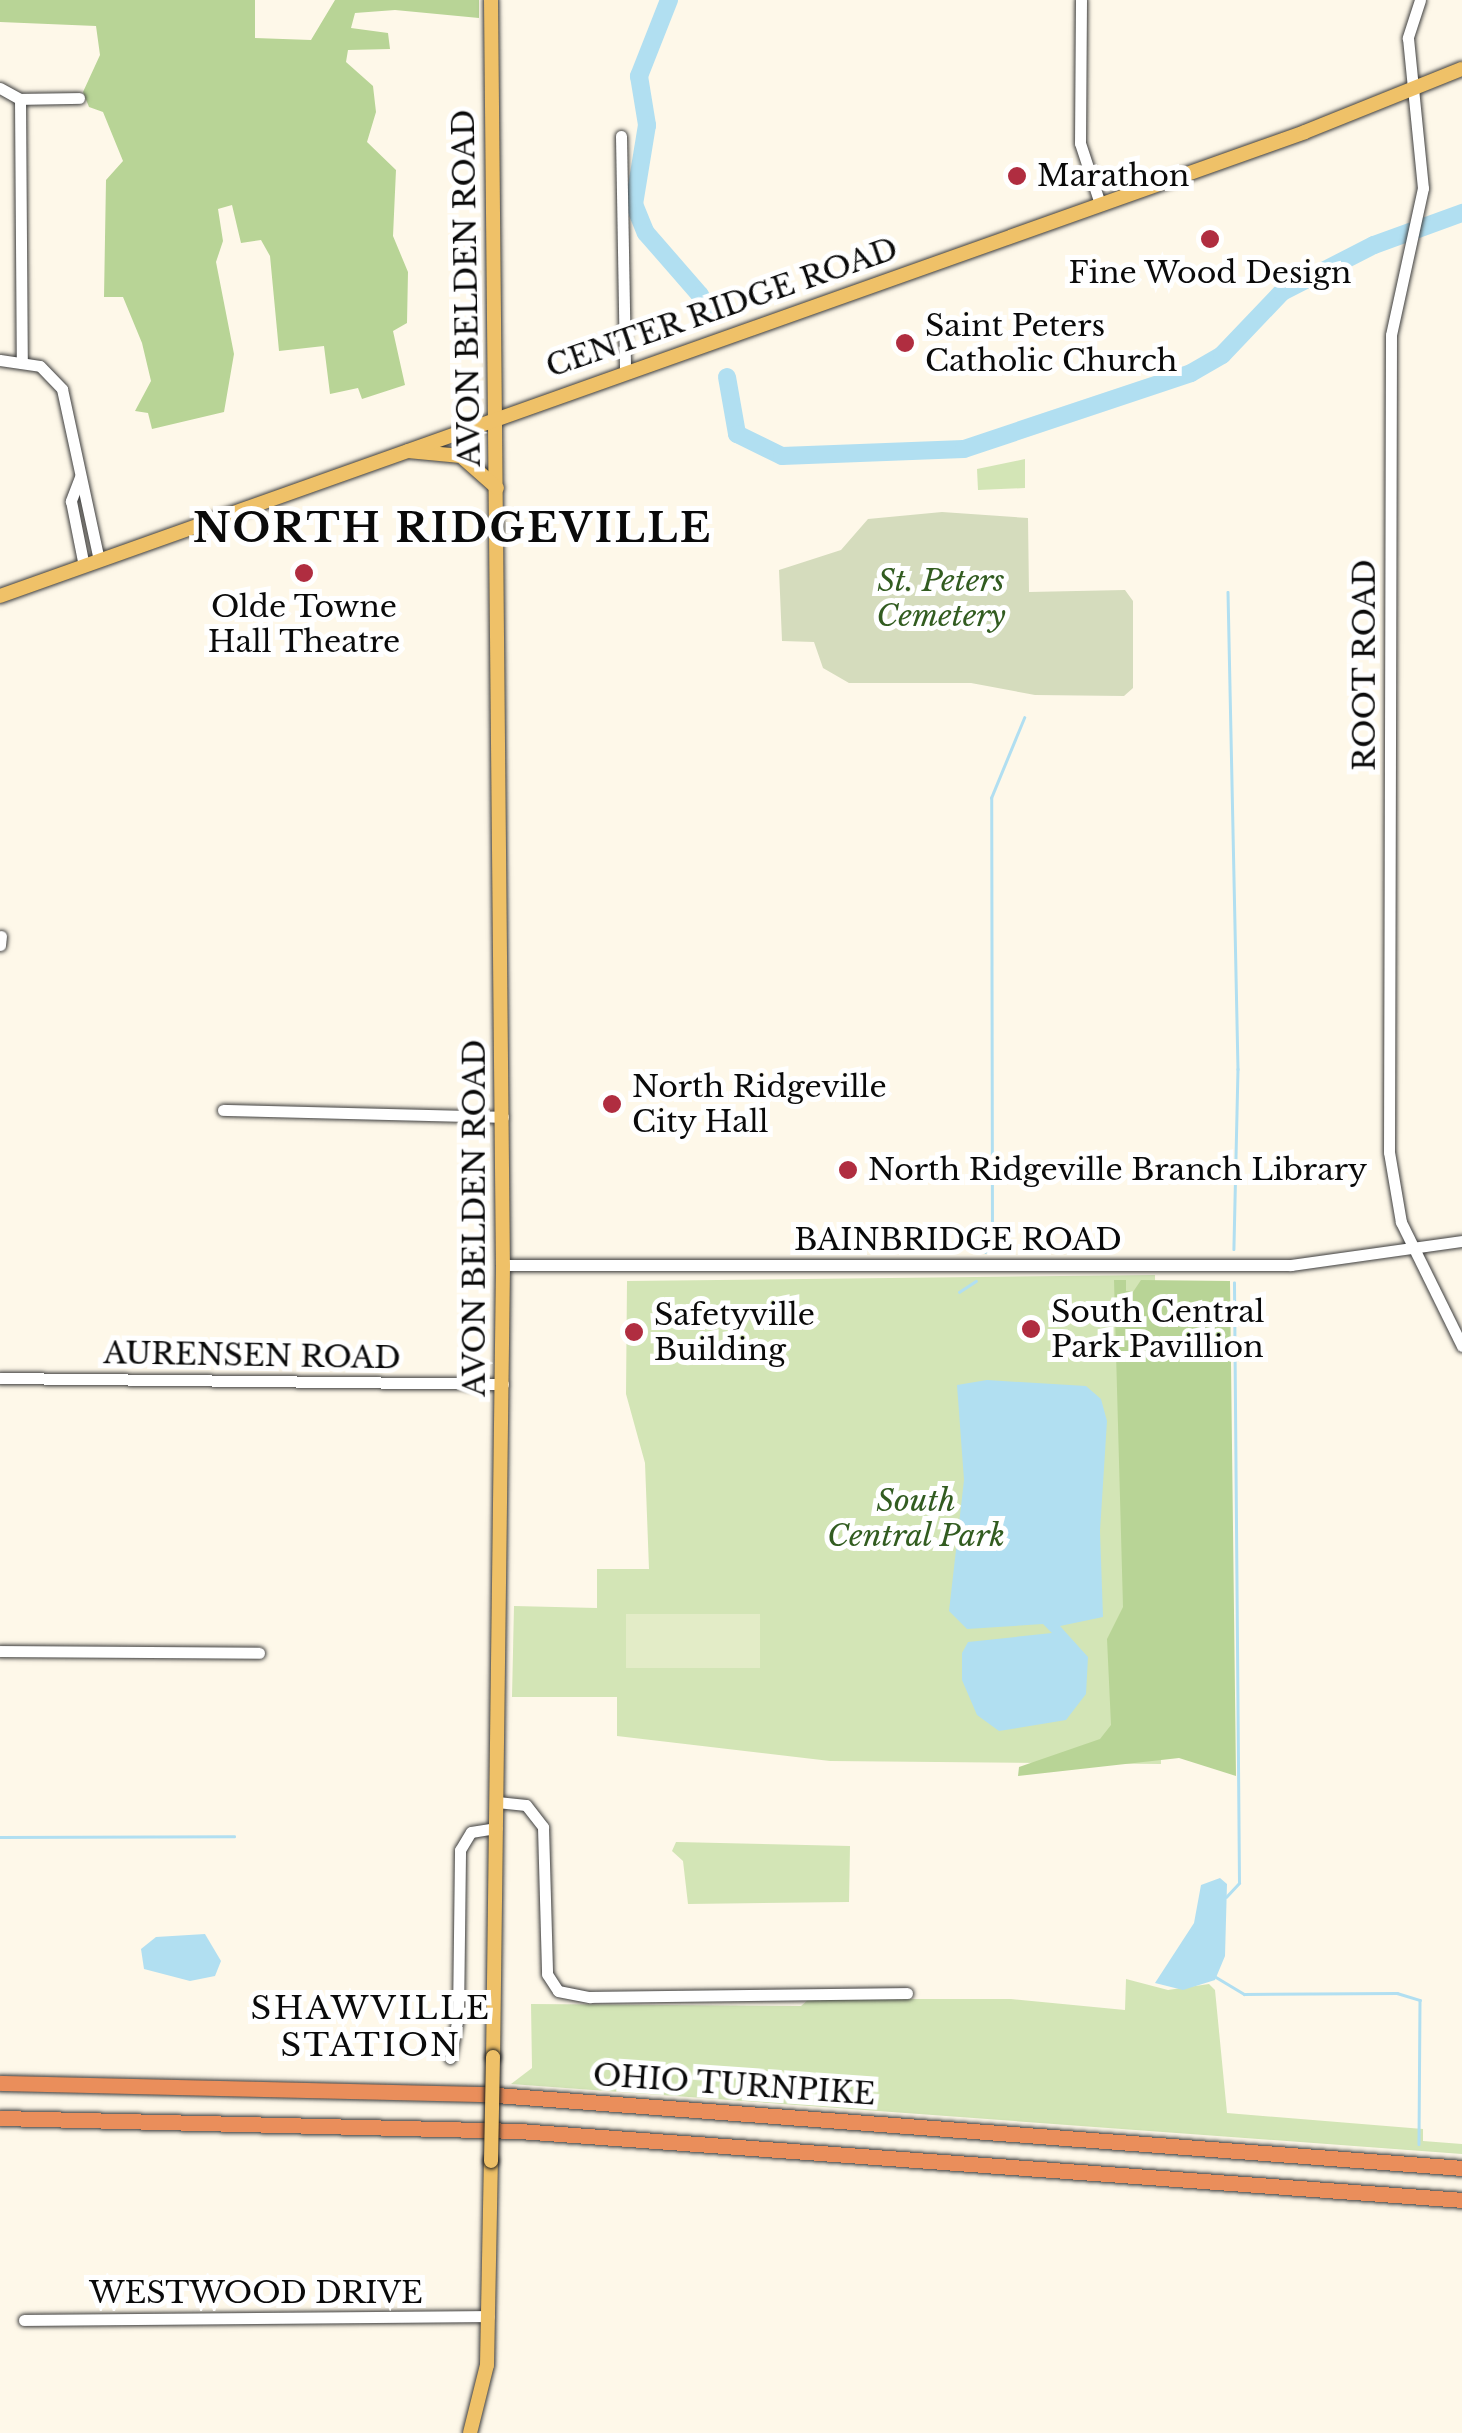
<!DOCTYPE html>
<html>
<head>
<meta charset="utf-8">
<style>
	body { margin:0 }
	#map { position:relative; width:1462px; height:2433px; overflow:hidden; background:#fef8e9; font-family:"Libre Baskerville",serif }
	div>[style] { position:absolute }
	.green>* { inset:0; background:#d3e5b6 }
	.forest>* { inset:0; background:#b8d496 }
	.cemetery>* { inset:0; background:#d5dcbd }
	.pitch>* { inset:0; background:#e3ecc7; transform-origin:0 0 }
	.water>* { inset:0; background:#b1dff1 }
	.stream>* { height:2.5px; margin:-1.25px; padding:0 1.25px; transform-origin:1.25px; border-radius:1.25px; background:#b1dff1 }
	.river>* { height:18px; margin:-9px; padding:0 9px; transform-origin:9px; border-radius:9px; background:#b1dff1 }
	.roads { filter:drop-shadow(0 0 2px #3d3d3d) drop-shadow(0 0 2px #3d3d3d) }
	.minor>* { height:11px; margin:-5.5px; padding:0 5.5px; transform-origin:5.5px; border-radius:5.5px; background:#fff }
	.major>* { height:14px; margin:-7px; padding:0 7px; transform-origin:7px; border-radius:7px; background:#efc168 }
	.highway>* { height:15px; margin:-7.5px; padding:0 7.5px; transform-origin:7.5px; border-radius:7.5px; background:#ea8e5b }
	.bridges { filter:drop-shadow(0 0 2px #1b1b1b) drop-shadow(0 0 2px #1b1b1b) }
	.major-bridge>* { height:14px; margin:-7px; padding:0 7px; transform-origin:7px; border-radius:7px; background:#efc168 }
	.dots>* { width:28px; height:28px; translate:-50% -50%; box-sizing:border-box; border:5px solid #fff; border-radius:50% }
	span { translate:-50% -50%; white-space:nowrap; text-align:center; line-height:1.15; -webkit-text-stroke:10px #fff; paint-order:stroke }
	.poi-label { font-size:30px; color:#0a0a0a }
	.left { translate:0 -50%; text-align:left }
	.street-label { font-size:30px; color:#0a0a0a }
	.park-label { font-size:30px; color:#325c20; font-style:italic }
	.neighbourhood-label { font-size:32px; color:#0a0a0a; letter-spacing:2.5px }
	.district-label { font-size:40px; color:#0a0a0a; font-weight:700; letter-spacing:2.5px }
</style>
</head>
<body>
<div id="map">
	<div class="green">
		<div style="clip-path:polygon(1025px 459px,1025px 488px,978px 490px,977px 469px)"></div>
		<div style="clip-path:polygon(1155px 1275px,1161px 1764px,830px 1761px,617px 1736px,617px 1697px,512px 1697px,514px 1606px,597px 1608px,597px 1569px,649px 1569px,645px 1463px,626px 1394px,627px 1281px)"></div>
		<div style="clip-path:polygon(676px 1842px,850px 1846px,849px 1902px,688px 1904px,683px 1861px,672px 1851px)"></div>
		<div style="clip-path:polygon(1126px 1979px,1168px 1990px,1209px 1984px,1215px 1990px,1227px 2113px,1423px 2129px,1423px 2141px,1462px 2144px,1462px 2154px,511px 2084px,532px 2068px,531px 2004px,801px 2006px,809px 1999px,1011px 1999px,1125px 2010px)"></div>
	</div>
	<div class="forest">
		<div style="clip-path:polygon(0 0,255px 0,255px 38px,311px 40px,335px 0,479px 0,479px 18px,395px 10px,355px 13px,351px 28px,388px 33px,390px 49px,348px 50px,346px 62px,373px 86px,376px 112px,367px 142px,396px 170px,393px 236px,408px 272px,407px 323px,393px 331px,405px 385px,362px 399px,358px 388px,330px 394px,324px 346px,279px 351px,270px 256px,261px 240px,241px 243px,232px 205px,218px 209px,223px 241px,216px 262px,234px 354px,224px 412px,152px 429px,148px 413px,135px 411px,151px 381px,142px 343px,123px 297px,104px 297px,106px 180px,123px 161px,103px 112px,89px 107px,83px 92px,100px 55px,96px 26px,0 22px)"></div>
		<div style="clip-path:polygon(1114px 1280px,1126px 1280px,1126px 1291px,1133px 1292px,1141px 1280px,1230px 1281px,1236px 1776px,1179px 1758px,1018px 1776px,1019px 1767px,1100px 1739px,1111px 1725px,1107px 1639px,1123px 1607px)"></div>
	</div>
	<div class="cemetery">
		<div style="clip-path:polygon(942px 512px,1028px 518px,1029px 592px,1125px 590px,1133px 601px,1133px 688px,1124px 696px,1035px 695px,971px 683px,849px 683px,823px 668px,814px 642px,782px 641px,779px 570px,841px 550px,868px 519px)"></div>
	</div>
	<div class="pitch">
		<div style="left:626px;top:1614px;width:134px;height:54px"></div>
	</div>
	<div class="water">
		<div style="clip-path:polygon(987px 1380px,1086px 1386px,1101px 1399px,1107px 1421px,1100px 1531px,1103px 1617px,1060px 1626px,1088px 1657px,1086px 1694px,1066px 1720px,999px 1731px,977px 1715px,962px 1680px,962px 1653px,968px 1642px,1052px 1633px,1043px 1624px,967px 1629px,949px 1611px,964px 1480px,957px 1385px)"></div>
		<div style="clip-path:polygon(1220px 1878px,1227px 1884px,1225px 1956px,1215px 1980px,1183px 1990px,1155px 1983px,1194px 1923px,1201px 1885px)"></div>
		<div style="clip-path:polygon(205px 1934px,221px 1961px,215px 1976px,190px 1981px,144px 1969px,141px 1949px,156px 1937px)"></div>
	</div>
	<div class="stream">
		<div style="left:1228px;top:592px;width:477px;rotate:88.8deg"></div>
		<div style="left:1238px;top:1069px;width:180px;rotate:91.3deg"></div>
		<div style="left:985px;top:1252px;width:9px;rotate:-36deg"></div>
		<div style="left:992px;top:1247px;width:449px;rotate:-90.1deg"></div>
		<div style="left:991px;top:798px;width:87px;rotate:-67.6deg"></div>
		<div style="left:959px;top:1292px;width:20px;rotate:-33deg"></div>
		<div style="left:0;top:1837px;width:234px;rotate:-0.2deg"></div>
		<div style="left:1226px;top:1897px;width:19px;rotate:-47deg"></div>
		<div style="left:1239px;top:1883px;width:600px;rotate:-90.48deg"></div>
		<div style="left:1216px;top:1977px;width:33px;rotate:31deg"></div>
		<div style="left:1244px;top:1994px;width:153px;rotate:-0.4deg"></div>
		<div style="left:1397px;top:1993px;width:24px;rotate:17deg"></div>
		<div style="left:1420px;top:2000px;width:144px;rotate:90.4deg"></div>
	</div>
	<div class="river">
		<div style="left:669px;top:0;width:82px;rotate:111.5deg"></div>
		<div style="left:639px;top:76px;width:50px;rotate:80.7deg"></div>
		<div style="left:647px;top:125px;width:80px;rotate:99.3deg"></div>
		<div style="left:634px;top:204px;width:31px;rotate:68deg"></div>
		<div style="left:646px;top:233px;width:82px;rotate:48.9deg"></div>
		<div style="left:700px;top:295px;width:25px;rotate:72deg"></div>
		<div style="left:727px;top:377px;width:58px;rotate:80deg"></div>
		<div style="left:737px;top:434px;width:50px;rotate:26.1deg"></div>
		<div style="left:782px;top:456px;width:182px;rotate:-2.2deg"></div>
		<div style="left:964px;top:449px;width:239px;rotate:-18.5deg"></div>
		<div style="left:1191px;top:373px;width:36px;rotate:-30deg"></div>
		<div style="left:1222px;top:355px;width:87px;rotate:-46.4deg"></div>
		<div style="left:1282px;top:292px;width:103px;rotate:-27.1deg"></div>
		<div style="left:1374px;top:245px;width:94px;rotate:-20deg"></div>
	</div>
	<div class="roads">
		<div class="minor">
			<div style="left:1081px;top:0;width:143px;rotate:90.4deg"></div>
			<div style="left:1080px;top:143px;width:64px;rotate:71.8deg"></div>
			<div style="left:1420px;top:0;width:40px;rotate:108deg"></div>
			<div style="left:1408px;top:38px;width:151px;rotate:84.3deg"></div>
			<div style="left:1423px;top:188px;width:150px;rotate:102.3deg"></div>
			<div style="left:1391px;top:335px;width:817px;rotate:90.14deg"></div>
			<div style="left:1389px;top:1152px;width:71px;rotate:80.3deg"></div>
			<div style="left:1401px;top:1222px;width:138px;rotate:63.8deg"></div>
			<div style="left:0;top:88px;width:23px;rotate:29deg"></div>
			<div style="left:20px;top:99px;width:264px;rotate:89.6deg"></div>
			<div style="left:20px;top:99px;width:59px;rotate:-1deg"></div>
			<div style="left:621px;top:136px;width:235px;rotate:89deg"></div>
			<div style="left:0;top:360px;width:40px;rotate:8.5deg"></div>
			<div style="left:40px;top:366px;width:32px;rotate:46deg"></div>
			<div style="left:62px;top:389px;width:175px;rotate:77.8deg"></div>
			<div style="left:80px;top:477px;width:26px;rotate:111deg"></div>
			<div style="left:71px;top:501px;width:66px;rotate:78.7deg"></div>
			<div style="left:0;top:945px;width:9px;rotate:-84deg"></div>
			<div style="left:223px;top:1110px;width:280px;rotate:1.4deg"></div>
			<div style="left:503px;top:1265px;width:788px"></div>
			<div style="left:1291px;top:1265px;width:173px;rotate:-8deg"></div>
			<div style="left:0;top:1378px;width:503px;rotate:0.68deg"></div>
			<div style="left:0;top:1651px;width:259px;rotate:0.4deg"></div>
			<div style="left:497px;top:1802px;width:29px;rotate:6deg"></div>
			<div style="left:526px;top:1805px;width:28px;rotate:52deg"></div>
			<div style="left:543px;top:1827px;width:147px;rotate:88.4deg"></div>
			<div style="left:547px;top:1974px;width:20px;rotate:57deg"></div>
			<div style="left:558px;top:1991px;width:33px;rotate:11deg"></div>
			<div style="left:590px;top:1997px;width:317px;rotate:-0.7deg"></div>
			<div style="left:450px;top:2058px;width:42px;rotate:-79deg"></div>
			<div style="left:458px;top:2017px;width:167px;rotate:-89.3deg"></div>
			<div style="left:460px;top:1850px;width:21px;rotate:-59deg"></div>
			<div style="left:471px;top:1832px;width:26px;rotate:-9deg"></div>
			<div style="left:24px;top:2320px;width:465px;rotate:-0.5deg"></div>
		</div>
		<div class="major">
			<div style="left:491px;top:0;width:1265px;rotate:89.46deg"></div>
			<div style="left:503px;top:1265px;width:792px;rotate:90.72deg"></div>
			<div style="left:408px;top:451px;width:53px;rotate:5.4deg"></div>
			<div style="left:461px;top:456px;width:48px;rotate:41.6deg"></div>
			<div style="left:0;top:596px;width:1385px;rotate:-19.57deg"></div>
			<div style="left:1305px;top:132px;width:169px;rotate:-21.9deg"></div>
			<div style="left:470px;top:2433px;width:70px;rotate:-76deg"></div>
			<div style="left:487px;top:2365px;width:204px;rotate:-88.9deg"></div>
		</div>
		<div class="highway">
			<div style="left:0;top:2083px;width:483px;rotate:1.3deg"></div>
			<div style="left:483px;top:2094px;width:982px;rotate:4.32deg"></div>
			<div style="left:0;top:2118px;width:519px;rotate:1.43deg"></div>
			<div style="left:519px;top:2131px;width:946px;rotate:4.18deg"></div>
		</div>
	</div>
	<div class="bridges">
		<div class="major-bridge">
			<div style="left:491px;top:2161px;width:104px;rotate:-88.9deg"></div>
		</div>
	</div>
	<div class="dots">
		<div style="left:1017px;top:176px;background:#b02d40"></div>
		<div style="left:1210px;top:239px;background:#b02d40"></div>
		<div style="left:905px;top:343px;background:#b02d40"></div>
		<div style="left:304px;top:573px;background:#b02d40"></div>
		<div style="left:612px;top:1104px;background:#b02d40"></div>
		<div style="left:848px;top:1170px;background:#b02d40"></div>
		<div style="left:1031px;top:1329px;background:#b02d40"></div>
		<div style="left:634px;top:1332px;background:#b02d40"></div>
	</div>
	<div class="poi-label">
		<span class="left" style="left:1037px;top:176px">Marathon</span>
		<span style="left:1210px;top:273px">Fine Wood Design</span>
		<span class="left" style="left:925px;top:343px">Saint Peters<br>Catholic Church</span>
		<span style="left:304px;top:624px">Olde Towne<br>Hall Theatre</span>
		<span class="left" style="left:632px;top:1104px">North Ridgeville<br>City Hall</span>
		<span class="left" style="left:868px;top:1170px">North Ridgeville Branch Library</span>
		<span class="left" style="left:1051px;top:1329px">South Central<br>Park Pavillion</span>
		<span class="left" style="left:654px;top:1332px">Safetyville<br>Building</span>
	</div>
	<div class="street-label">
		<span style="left:467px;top:288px;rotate:-91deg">AVON BELDEN ROAD</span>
		<span style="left:722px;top:308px;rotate:-19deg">CENTER RIDGE ROAD</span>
		<span style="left:1365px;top:665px;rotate:-90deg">ROOT ROAD</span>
		<span style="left:475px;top:1218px;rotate:-90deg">AVON BELDEN ROAD</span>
		<span style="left:958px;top:1240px">BAINBRIDGE ROAD</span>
		<span style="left:252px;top:1356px;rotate:1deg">AURENSEN ROAD</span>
		<span style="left:734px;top:2085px;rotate:4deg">OHIO TURNPIKE</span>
		<span style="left:256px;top:2293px">WESTWOOD DRIVE</span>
	</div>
	<div class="park-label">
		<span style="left:941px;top:598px">St. Peters<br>Cemetery</span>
		<span style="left:916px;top:1518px">South<br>Central Park</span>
	</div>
	<div class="neighbourhood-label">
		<span style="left:371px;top:2027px">SHAWVILLE<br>STATION</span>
	</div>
	<div class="district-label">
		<span style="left:453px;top:528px">NORTH RIDGEVILLE</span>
	</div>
</div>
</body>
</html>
